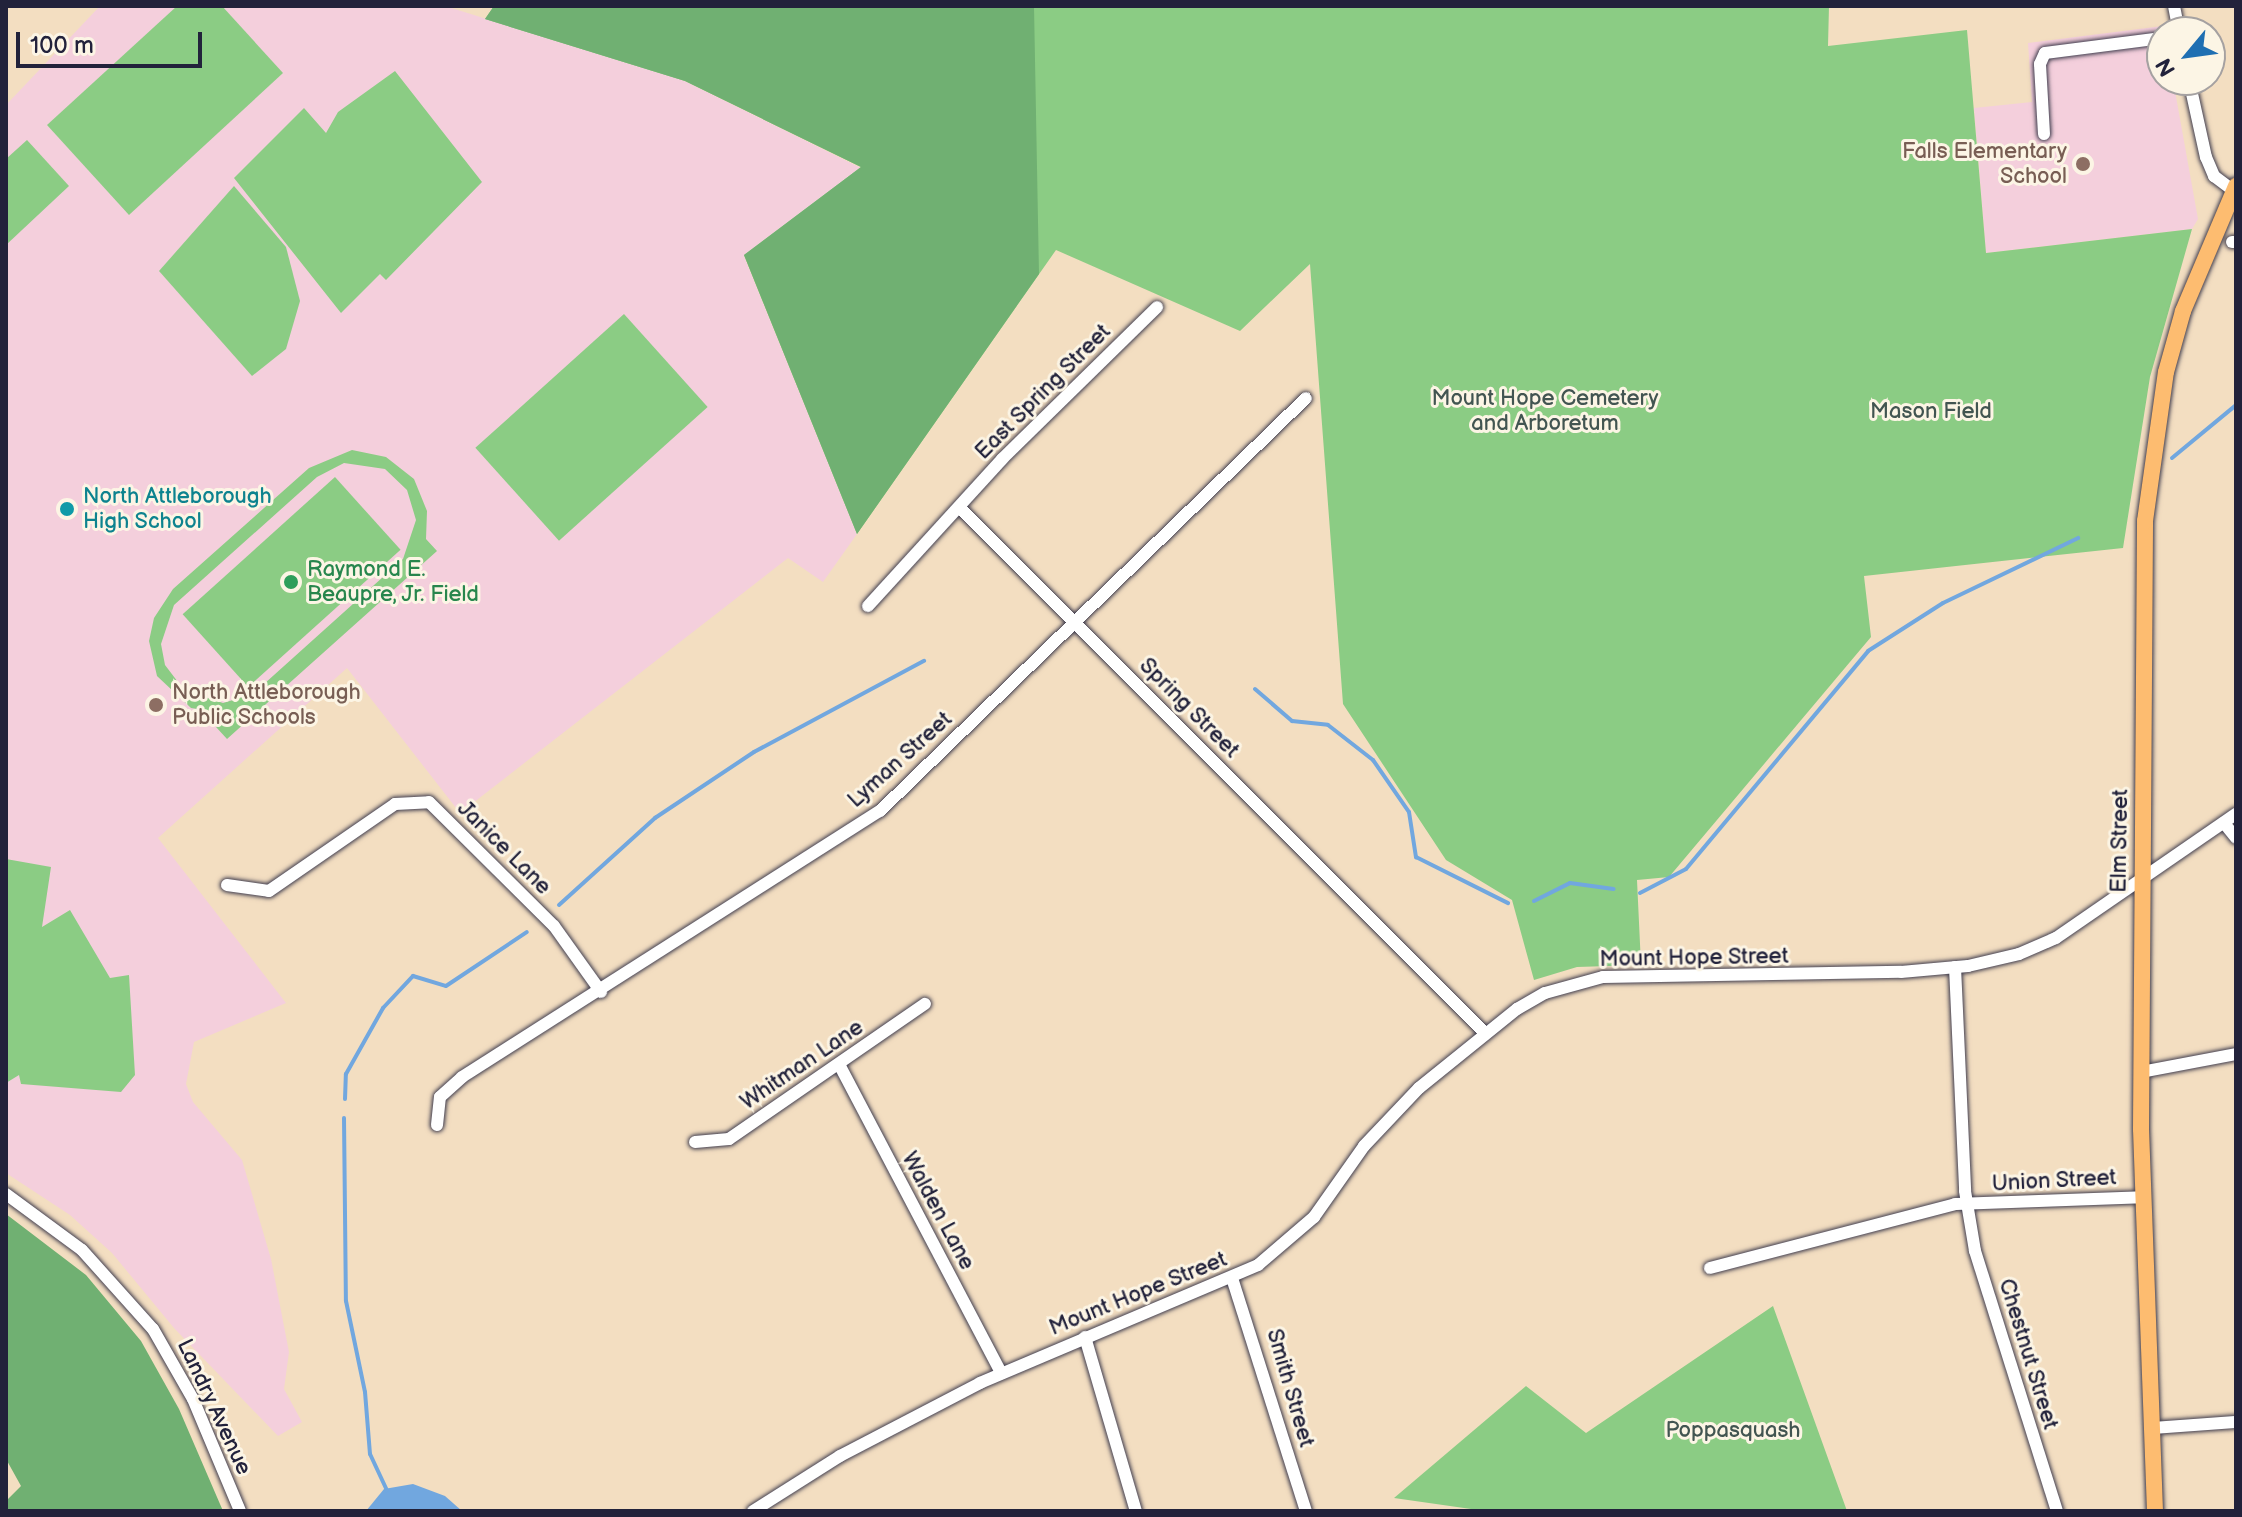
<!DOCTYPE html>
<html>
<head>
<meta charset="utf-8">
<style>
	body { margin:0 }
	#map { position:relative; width:2242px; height:1517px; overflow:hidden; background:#f3dec1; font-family:"Balsamiq Sans",sans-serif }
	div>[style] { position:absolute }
	.built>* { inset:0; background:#f4cfdc }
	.green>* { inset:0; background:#8bcc84; transform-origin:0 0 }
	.forest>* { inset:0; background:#70b072 }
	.water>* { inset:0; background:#71a7df }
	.stream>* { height:4px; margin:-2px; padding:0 2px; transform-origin:2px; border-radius:2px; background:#71a7df }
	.roads { filter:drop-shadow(0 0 2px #413e4f) drop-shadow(0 0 2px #413e4f) }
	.minor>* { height:12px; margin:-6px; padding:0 6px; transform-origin:6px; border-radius:6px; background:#fff }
	.major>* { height:16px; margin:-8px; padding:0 8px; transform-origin:8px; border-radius:8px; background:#fdbc70 }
	.dots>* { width:22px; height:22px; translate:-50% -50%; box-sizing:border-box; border:4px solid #fcf5e5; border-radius:50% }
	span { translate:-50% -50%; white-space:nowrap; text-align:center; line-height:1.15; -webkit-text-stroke:6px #fcf5e5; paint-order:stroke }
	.education-label { font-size:22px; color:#785e54 }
	.right { translate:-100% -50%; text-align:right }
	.left { translate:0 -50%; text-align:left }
	.street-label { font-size:22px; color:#22223b }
	.park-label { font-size:22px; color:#425551 }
	.culture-label { font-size:22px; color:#0d838f }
	.leisure-label { font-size:22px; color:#27864d }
	.frame { position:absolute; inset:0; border:8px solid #22223b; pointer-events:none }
	.north { position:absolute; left:2146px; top:16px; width:80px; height:80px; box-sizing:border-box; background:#fcf5e5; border:2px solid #a5a1a1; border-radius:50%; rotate:241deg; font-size:22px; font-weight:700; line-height:32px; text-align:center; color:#22223b }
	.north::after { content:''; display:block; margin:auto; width:28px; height:36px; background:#1f6fb2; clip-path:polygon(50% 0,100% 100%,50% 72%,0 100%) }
	.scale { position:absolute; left:16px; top:32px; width:186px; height:36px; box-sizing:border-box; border:4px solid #22223b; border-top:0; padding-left:10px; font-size:24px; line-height:28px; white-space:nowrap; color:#22223b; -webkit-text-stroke:6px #fcf5e5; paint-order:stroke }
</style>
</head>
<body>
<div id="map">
	<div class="built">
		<div style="clip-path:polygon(100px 6px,445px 6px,685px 81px,861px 168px,744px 256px,857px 534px,823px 582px,788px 558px,460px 813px,347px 668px,158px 838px,286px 1003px,194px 1042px,186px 1084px,193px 1102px,242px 1160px,271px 1259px,289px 1352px,284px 1389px,302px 1422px,278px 1436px,174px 1328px,112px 1253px,70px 1215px,6px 1173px,6px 105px)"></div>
		<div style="clip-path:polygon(2163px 26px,2162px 80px,2173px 80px,2198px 219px,2192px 229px,1986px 253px,1974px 108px,2032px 102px,2028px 43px)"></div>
	</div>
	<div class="green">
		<div style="clip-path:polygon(177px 6px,222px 6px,283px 73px,129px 215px,47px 125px)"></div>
		<div style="clip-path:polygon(494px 6px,1829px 6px,1828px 46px,1967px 30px,1986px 253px,2192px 229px,2150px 377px,2123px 548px,1864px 576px,1871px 637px,1669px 877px,1637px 880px,1641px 965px,1577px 967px,1534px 980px,1512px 900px,1446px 860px,1343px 704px,1310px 264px,1240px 331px,1056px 250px,857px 534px,744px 255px,861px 167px,685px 81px,485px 19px)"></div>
		<div style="clip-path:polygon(395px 71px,482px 182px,386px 280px,380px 274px,341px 313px,234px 178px,304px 108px,326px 133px,338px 112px)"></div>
		<div style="clip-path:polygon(27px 140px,69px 186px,6px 245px,6px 159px)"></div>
		<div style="clip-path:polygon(234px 186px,286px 247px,300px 301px,286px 349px,252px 376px,159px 271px)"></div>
		<div style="left:624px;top:314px;width:125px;height:200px;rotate:48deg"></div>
		<div style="clip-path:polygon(evenodd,352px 450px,386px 457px,414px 479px,427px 511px,426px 539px,437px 551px,227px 739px,216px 727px,230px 714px,191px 708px,157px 676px,149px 641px,154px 618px,173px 589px,309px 468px,352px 450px,344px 463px,385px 469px,407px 490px,416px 520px,403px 559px,253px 694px,223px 703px,184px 690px,165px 665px,161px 644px,174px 605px,317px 477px,344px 463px)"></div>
		<div style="left:335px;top:477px;width:98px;height:205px;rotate:48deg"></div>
		<div style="clip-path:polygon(6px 859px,51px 867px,42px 927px,70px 910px,110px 978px,129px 975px,135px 1075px,121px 1092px,21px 1084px,19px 1075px,6px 1083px)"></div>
		<div style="clip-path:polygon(1773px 1306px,1847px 1511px,1485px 1511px,1394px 1498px,1526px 1386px,1586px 1433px)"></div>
	</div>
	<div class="forest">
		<div style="clip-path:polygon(494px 6px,1034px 6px,1039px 274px,857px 534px,744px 255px,861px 167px,685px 81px,485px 19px)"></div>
		<div style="clip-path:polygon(6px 1214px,86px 1275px,141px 1341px,179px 1409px,223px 1511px,6px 1511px,6px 1501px,21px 1486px,6px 1459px)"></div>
	</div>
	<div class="water">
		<div style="clip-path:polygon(413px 1484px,445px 1496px,462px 1511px,366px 1511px,384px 1489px)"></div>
	</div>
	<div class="stream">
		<div style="left:2172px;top:458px;width:83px;rotate:-39.6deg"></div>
		<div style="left:1255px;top:689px;width:49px;rotate:40.9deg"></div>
		<div style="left:1292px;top:721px;width:36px;rotate:6deg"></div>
		<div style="left:1328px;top:725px;width:57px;rotate:37.9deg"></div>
		<div style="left:1373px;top:760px;width:63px;rotate:55.3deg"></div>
		<div style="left:1409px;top:812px;width:46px;rotate:81.2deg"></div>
		<div style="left:1416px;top:857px;width:103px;rotate:26.6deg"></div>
		<div style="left:1640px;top:893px;width:52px;rotate:-27.6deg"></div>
		<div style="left:1686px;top:869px;width:284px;rotate:-50.1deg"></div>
		<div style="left:1868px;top:651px;width:89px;rotate:-32.6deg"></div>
		<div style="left:1943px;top:603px;width:150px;rotate:-25.7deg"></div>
		<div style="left:1534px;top:901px;width:40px;rotate:-26.6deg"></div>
		<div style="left:1570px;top:883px;width:44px;rotate:7.8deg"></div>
		<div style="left:559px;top:905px;width:130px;rotate:-42.2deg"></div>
		<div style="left:655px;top:818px;width:119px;rotate:-33.7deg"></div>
		<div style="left:754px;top:752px;width:193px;rotate:-28.2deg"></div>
		<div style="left:345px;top:1099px;width:25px;rotate:-88deg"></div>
		<div style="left:346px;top:1074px;width:76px;rotate:-60.7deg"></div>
		<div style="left:383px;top:1008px;width:44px;rotate:-46.8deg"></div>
		<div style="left:413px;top:976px;width:34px;rotate:17deg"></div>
		<div style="left:446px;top:986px;width:97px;rotate:-33.7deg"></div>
		<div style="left:344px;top:1118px;width:183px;rotate:89.4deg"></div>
		<div style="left:346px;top:1301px;width:93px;rotate:78.2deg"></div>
		<div style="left:365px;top:1392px;width:62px;rotate:85.4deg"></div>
		<div style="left:370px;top:1454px;width:40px;rotate:65deg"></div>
	</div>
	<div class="roads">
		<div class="minor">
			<div style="left:2174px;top:6px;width:26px;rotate:79deg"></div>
			<div style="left:2189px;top:80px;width:79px;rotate:77.6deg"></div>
			<div style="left:2206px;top:157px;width:21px;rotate:67deg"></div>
			<div style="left:2214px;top:176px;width:25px;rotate:37deg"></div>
			<div style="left:2044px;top:134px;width:70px;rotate:-93.3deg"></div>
			<div style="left:2040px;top:64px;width:12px;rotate:-66deg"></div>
			<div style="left:2045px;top:53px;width:118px;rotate:-7.3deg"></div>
			<div style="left:2232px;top:242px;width:4px"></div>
			<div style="left:959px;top:507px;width:744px;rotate:45deg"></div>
			<div style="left:868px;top:606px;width:199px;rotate:-47.6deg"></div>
			<div style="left:1002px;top:459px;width:217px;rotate:-44.4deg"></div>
			<div style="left:2224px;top:823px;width:19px;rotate:51deg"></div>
			<div style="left:227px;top:885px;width:42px;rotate:8.1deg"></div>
			<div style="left:269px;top:891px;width:153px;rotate:-34.6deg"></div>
			<div style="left:395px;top:804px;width:34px;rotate:-3deg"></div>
			<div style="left:429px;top:802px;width:176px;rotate:44.8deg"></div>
			<div style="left:554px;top:926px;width:81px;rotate:54.5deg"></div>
			<div style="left:1955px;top:967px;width:224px;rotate:87.4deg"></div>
			<div style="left:1965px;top:1191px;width:61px;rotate:80.5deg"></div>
			<div style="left:1975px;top:1251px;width:273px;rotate:72.5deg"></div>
			<div style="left:840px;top:1066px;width:347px;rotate:62.3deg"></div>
			<div style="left:2141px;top:1072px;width:97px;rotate:-10.7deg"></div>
			<div style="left:437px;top:1125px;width:28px;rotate:-84deg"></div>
			<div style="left:440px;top:1097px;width:30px;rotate:-42deg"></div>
			<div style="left:462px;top:1077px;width:495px;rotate:-32.5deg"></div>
			<div style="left:880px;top:811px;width:593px;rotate:-44.11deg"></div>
			<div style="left:695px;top:1142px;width:34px;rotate:-5deg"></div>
			<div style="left:729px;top:1139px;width:238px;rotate:-34.6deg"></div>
			<div style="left:6px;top:1194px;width:94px;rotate:36.4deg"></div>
			<div style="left:82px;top:1250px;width:106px;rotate:48.1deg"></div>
			<div style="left:153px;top:1329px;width:81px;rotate:60.3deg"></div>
			<div style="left:193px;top:1399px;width:121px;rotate:67.2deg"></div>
			<div style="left:1710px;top:1268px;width:253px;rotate:-14.6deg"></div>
			<div style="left:1955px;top:1204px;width:188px;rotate:-2.1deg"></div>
			<div style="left:1232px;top:1278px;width:244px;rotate:72.4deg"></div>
			<div style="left:1085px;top:1337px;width:181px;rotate:73.7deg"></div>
			<div style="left:2152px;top:1428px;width:84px;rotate:-4.1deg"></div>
			<div style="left:753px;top:1511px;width:103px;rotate:-32.3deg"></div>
			<div style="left:840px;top:1456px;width:158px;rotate:-27.5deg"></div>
			<div style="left:980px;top:1383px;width:302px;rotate:-23deg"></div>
			<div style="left:1258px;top:1265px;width:74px;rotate:-40.6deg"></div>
			<div style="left:1314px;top:1217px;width:87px;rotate:-54.8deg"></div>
			<div style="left:1364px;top:1146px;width:80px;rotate:-46.5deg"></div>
			<div style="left:1419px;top:1088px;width:126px;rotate:-38.9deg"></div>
			<div style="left:1517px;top:1009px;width:32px;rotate:-30deg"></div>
			<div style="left:1545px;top:993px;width:60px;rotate:-15.4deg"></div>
			<div style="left:1603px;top:977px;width:298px;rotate:-1deg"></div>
			<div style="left:1901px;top:972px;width:67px;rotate:-5.1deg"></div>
			<div style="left:1968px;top:966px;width:52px;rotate:-13.2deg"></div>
			<div style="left:2019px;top:954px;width:40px;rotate:-23.4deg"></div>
			<div style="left:2056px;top:938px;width:219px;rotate:-34.6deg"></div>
		</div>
		<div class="major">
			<div style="left:2155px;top:1511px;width:382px;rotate:-92.1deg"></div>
			<div style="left:2141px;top:1129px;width:608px;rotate:-89.62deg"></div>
			<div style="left:2145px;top:521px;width:150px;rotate:-82deg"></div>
			<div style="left:2166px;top:372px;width:63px;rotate:-74.4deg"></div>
			<div style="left:2183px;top:311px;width:136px;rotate:-67deg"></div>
		</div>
	</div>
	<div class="dots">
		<div style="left:2083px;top:164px;background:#8d6e63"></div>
		<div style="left:67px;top:509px;background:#0f9aa8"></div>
		<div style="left:291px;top:582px;background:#2e9e5b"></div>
		<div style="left:156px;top:705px;background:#8d6e63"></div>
	</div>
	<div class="education-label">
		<span class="right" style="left:2067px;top:164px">Falls Elementary<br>School</span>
		<span class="left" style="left:172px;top:705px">North Attleborough<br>Public Schools</span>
	</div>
	<div class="street-label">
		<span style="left:1043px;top:392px;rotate:-45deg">East Spring Street</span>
		<span style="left:1189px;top:708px;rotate:45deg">Spring Street</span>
		<span style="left:900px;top:760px;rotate:-42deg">Lyman Street</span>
		<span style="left:2120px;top:841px;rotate:-89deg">Elm Street</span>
		<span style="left:504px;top:848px;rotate:45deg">Janice Lane</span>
		<span style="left:1694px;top:958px;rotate:-1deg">Mount Hope Street</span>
		<span style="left:802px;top:1065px;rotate:-34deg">Whitman Lane</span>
		<span style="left:2054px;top:1181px;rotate:-3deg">Union Street</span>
		<span style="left:938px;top:1211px;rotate:62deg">Walden Lane</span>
		<span style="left:1138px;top:1294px;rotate:-22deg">Mount Hope Street</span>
		<span style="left:2028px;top:1354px;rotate:73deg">Chestnut Street</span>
		<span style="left:1290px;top:1388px;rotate:74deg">Smith Street</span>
		<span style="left:214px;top:1407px;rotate:65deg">Landry Avenue</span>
	</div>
	<div class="park-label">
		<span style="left:1545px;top:411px">Mount Hope Cemetery<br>and Arboretum</span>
		<span style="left:1931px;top:412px">Mason Field</span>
		<span style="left:1733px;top:1431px">Poppasquash</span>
	</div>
	<div class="culture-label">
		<span class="left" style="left:83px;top:509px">North Attleborough<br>High School</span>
	</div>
	<div class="leisure-label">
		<span class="left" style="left:307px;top:582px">Raymond E.<br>Beaupre, Jr. Field</span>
	</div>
	<div class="frame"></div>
	<div class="north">N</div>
	<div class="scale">100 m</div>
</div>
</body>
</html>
